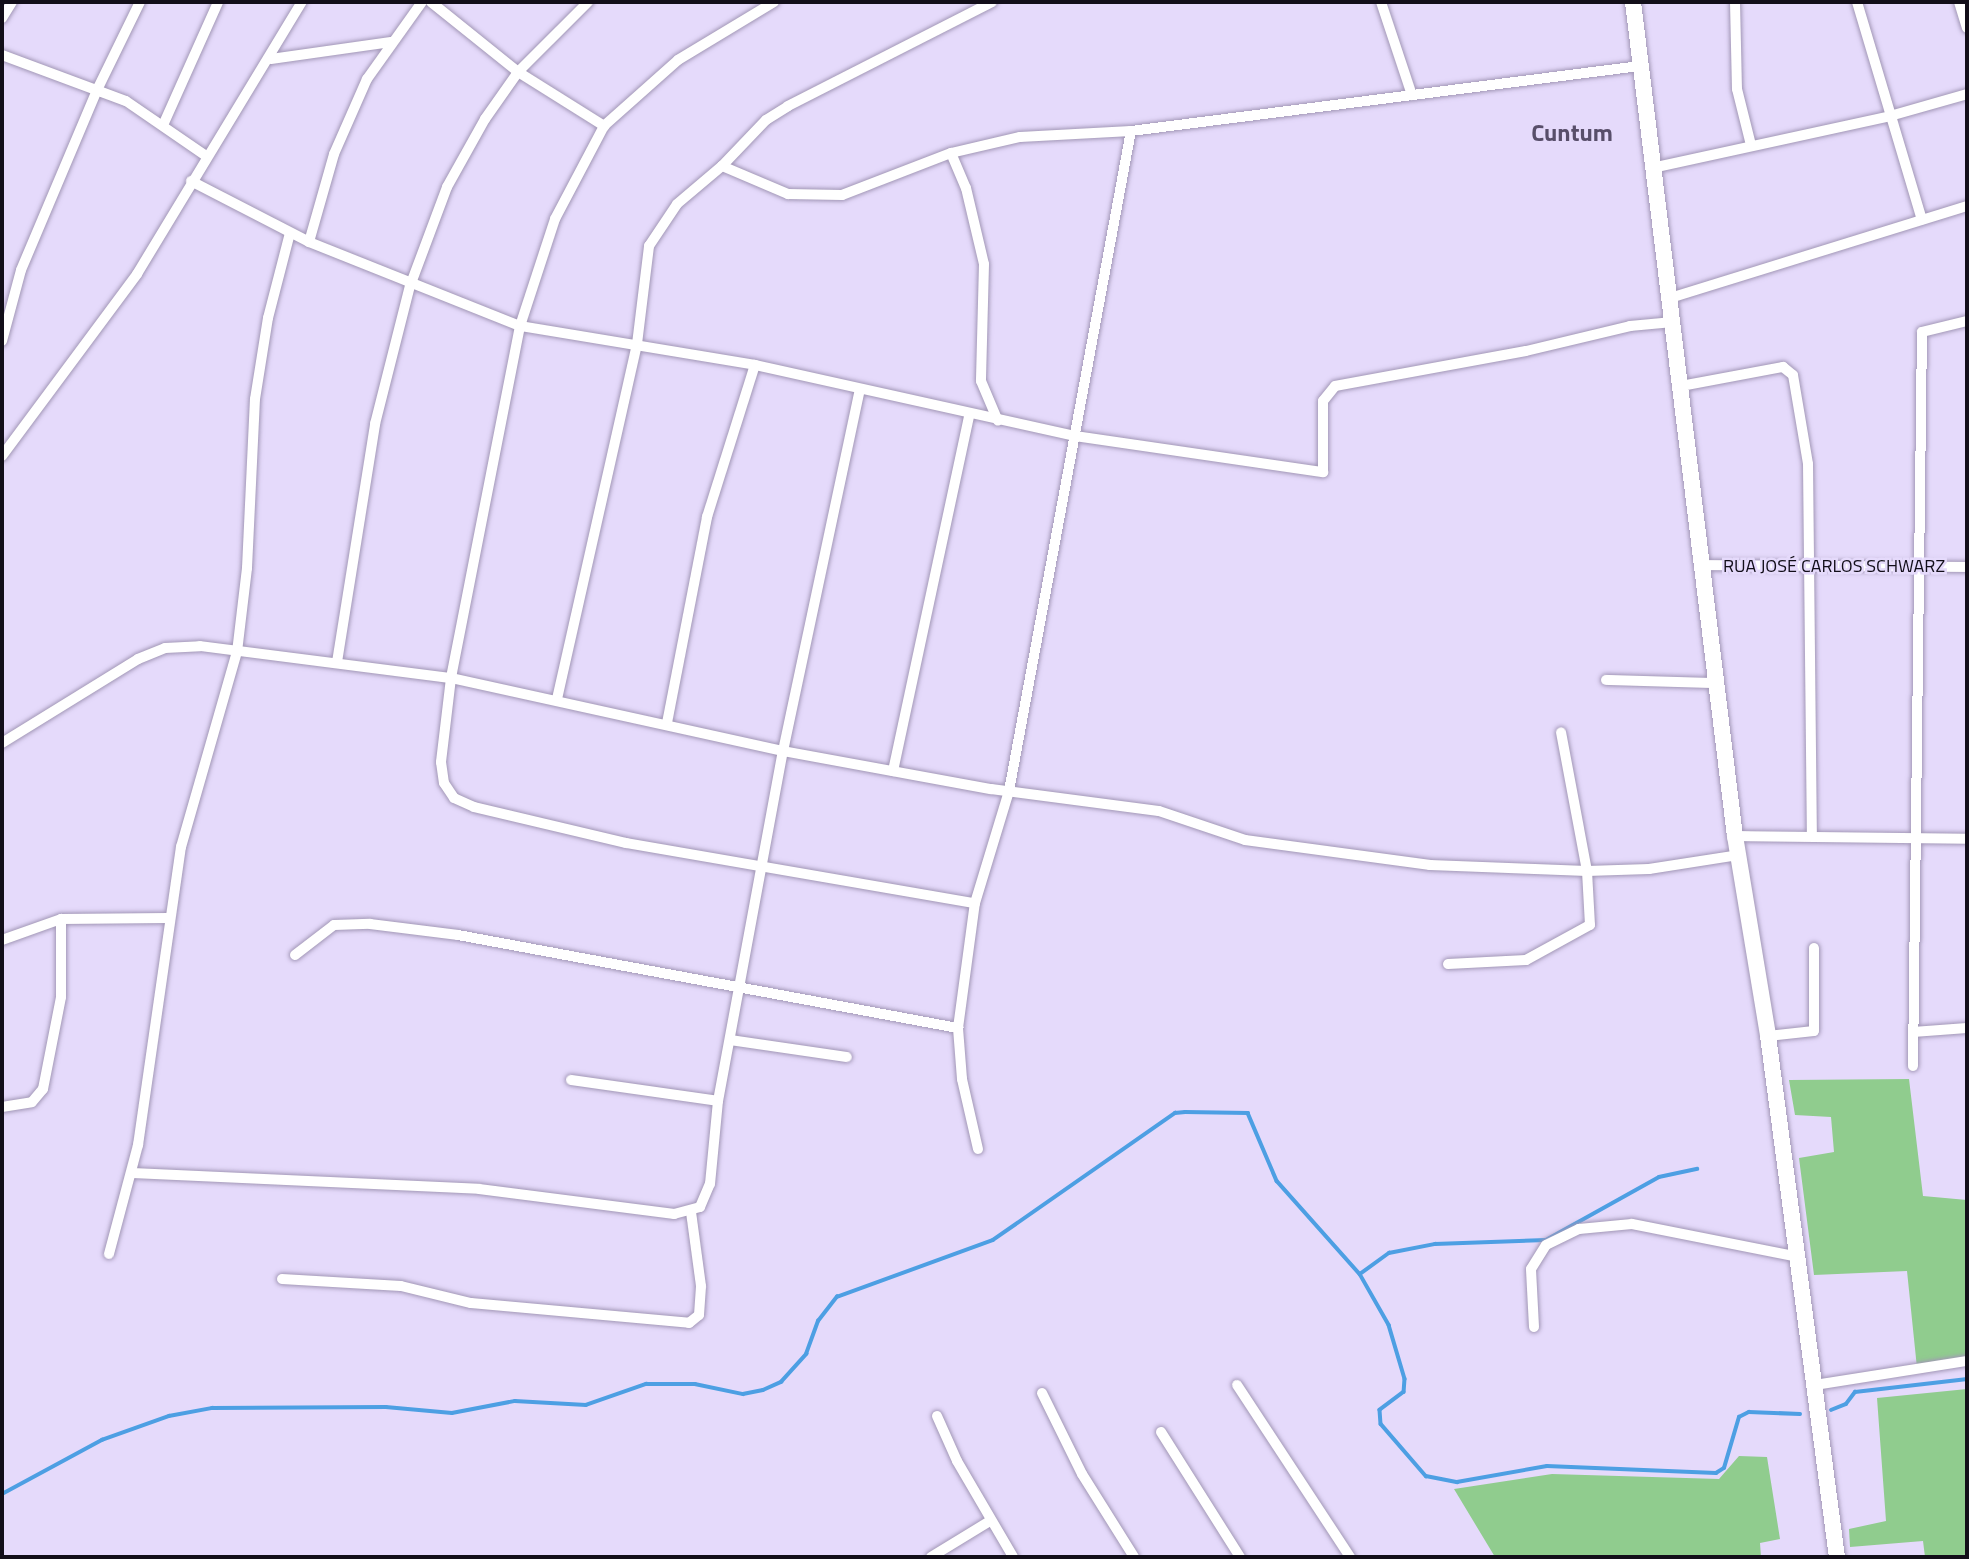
<!DOCTYPE html>
<html>
<head>
<meta charset="utf-8">
<style>
	body { margin:0 }
	#map { position:relative; width:1969px; height:1559px; overflow:hidden; background:#e5dafb; font-family:"Titillium Web",sans-serif }
	div>[style] { position:absolute }
	.green>* { inset:0; background:#90cc8e }
	.stream>* { height:3.5px; margin:-1.75px; padding:0 1.75px; transform-origin:1.75px; border-radius:1.75px; background:#4d9fe3 }
	.roads { filter:drop-shadow(0 0 2px #a297b6) drop-shadow(0 0 2px #a297b6) }
	.street>* { height:10px; margin:-5px; padding:0 5px; transform-origin:5px; border-radius:5px; background:#fff }
	.secondary>* { height:16px; margin:-8px; padding:0 8px; transform-origin:8px; border-radius:8px; background:#fff }
	span { translate:-50% -50%; white-space:nowrap; text-align:center; line-height:1.15; -webkit-text-stroke:5px #e5dafb; paint-order:stroke }
	.street-label { font-size:18px; color:#120e19 }
	.district-label { font-size:24px; color:#584e6a; font-weight:700 }
	.frame { position:absolute; inset:0; border:4px solid #120e19; pointer-events:none }
</style>
</head>
<body>
<div id="map">
	<div class="green">
		<div style="clip-path:polygon(1909px 1079px,1923px 1196px,1967px 1200px,1967px 1360px,1917px 1368px,1907px 1271px,1814px 1275px,1799px 1158px,1834px 1152px,1831px 1117px,1795px 1115px,1789px 1080px)"></div>
		<div style="clip-path:polygon(1967px 1389px,1967px 1557px,1925px 1557px,1923px 1541px,1850px 1547px,1849px 1529px,1886px 1521px,1877px 1398px)"></div>
		<div style="clip-path:polygon(1739px 1456px,1767px 1457px,1780px 1539px,1760px 1543px,1761px 1557px,1495px 1557px,1454px 1489px,1552px 1474px,1719px 1479px)"></div>
	</div>
	<div class="stream">
		<div style="left:1360px;top:1274px;width:36px;rotate:-36deg"></div>
		<div style="left:1389px;top:1253px;width:47px;rotate:-11.1deg"></div>
		<div style="left:1435px;top:1244px;width:111px;rotate:-2.1deg"></div>
		<div style="left:1546px;top:1240px;width:129px;rotate:-29.1deg"></div>
		<div style="left:1659px;top:1177px;width:39px;rotate:-12deg"></div>
		<div style="left:1831px;top:1410px;width:16px;rotate:-22deg"></div>
		<div style="left:1846px;top:1404px;width:15px;rotate:-53deg"></div>
		<div style="left:1855px;top:1392px;width:113px;rotate:-6.6deg"></div>
		<div style="left:2px;top:1494px;width:114px;rotate:-28.4deg"></div>
		<div style="left:102px;top:1440px;width:71px;rotate:-19.7deg"></div>
		<div style="left:169px;top:1416px;width:44px;rotate:-10.5deg"></div>
		<div style="left:212px;top:1408px;width:174px;rotate:-0.3deg"></div>
		<div style="left:386px;top:1407px;width:66px;rotate:5.2deg"></div>
		<div style="left:452px;top:1413px;width:64px;rotate:-10.8deg"></div>
		<div style="left:515px;top:1401px;width:71px;rotate:3.2deg"></div>
		<div style="left:586px;top:1405px;width:64px;rotate:-19.3deg"></div>
		<div style="left:646px;top:1384px;width:49px"></div>
		<div style="left:695px;top:1384px;width:49px;rotate:11.8deg"></div>
		<div style="left:743px;top:1394px;width:20px;rotate:-11deg"></div>
		<div style="left:763px;top:1390px;width:20px;rotate:-24deg"></div>
		<div style="left:781px;top:1382px;width:38px;rotate:-48deg"></div>
		<div style="left:806px;top:1354px;width:35px;rotate:-70deg"></div>
		<div style="left:818px;top:1321px;width:31px;rotate:-52deg"></div>
		<div style="left:837px;top:1297px;width:166px;rotate:-20.1deg"></div>
		<div style="left:993px;top:1240px;width:222px;rotate:-34.9deg"></div>
		<div style="left:1175px;top:1113px;width:10px;rotate:-6deg"></div>
		<div style="left:1185px;top:1112px;width:63px;rotate:0.9deg"></div>
		<div style="left:1248px;top:1113px;width:74px;rotate:66.9deg"></div>
		<div style="left:1277px;top:1181px;width:125px;rotate:48.3deg"></div>
		<div style="left:1360px;top:1274px;width:59px;rotate:60.4deg"></div>
		<div style="left:1389px;top:1325px;width:56px;rotate:73.5deg"></div>
		<div style="left:1405px;top:1379px;width:13px;rotate:94deg"></div>
		<div style="left:1404px;top:1392px;width:30px;rotate:143deg"></div>
		<div style="left:1380px;top:1410px;width:14px;rotate:86deg"></div>
		<div style="left:1381px;top:1424px;width:69px;rotate:49.1deg"></div>
		<div style="left:1426px;top:1476px;width:32px;rotate:11deg"></div>
		<div style="left:1457px;top:1482px;width:91px;rotate:-10.1deg"></div>
		<div style="left:1547px;top:1466px;width:169px;rotate:2.4deg"></div>
		<div style="left:1716px;top:1473px;width:9px;rotate:-32deg"></div>
		<div style="left:1724px;top:1468px;width:53px;rotate:-73.6deg"></div>
		<div style="left:1739px;top:1417px;width:11px;rotate:-27deg"></div>
		<div style="left:1749px;top:1412px;width:51px;rotate:2.2deg"></div>
	</div>
	<div class="roads">
		<div class="street">
			<div style="left:431px;top:2px;width:112px;rotate:38.8deg"></div>
			<div style="left:518px;top:72px;width:102px;rotate:32.1deg"></div>
			<div style="left:774px;top:2px;width:112px;rotate:148.9deg"></div>
			<div style="left:678px;top:60px;width:99px;rotate:138.3deg"></div>
			<div style="left:604px;top:126px;width:105px;rotate:117.8deg"></div>
			<div style="left:555px;top:219px;width:113px;rotate:108.1deg"></div>
			<div style="left:520px;top:326px;width:359px;rotate:101.1deg"></div>
			<div style="left:451px;top:678px;width:85px;rotate:96.8deg"></div>
			<div style="left:441px;top:762px;width:21px;rotate:82deg"></div>
			<div style="left:444px;top:783px;width:18px;rotate:56deg"></div>
			<div style="left:454px;top:798px;width:22px;rotate:24deg"></div>
			<div style="left:474px;top:807px;width:156px;rotate:13.3deg"></div>
			<div style="left:626px;top:843px;width:354px;rotate:9.8deg"></div>
			<div style="left:1381px;top:2px;width:98px;rotate:71.6deg"></div>
			<div style="left:1735px;top:2px;width:87px;rotate:88.7deg"></div>
			<div style="left:1737px;top:89px;width:58px;rotate:76deg"></div>
			<div style="left:1857px;top:2px;width:227px;rotate:73.4deg"></div>
			<div style="left:1959px;top:2px;width:27px;rotate:73deg"></div>
			<div style="left:2px;top:18px;width:19px;rotate:-58deg"></div>
			<div style="left:2px;top:55px;width:132px;rotate:20.4deg"></div>
			<div style="left:126px;top:101px;width:97px;rotate:34.5deg"></div>
			<div style="left:271px;top:59px;width:121px;rotate:-8.1deg"></div>
			<div style="left:164px;top:123px;width:133px;rotate:-65.9deg"></div>
			<div style="left:951px;top:153px;width:38px;rotate:67deg"></div>
			<div style="left:966px;top:188px;width:78px;rotate:76.7deg"></div>
			<div style="left:984px;top:264px;width:117px;rotate:91.5deg"></div>
			<div style="left:981px;top:381px;width:43px;rotate:67deg"></div>
			<div style="left:722px;top:166px;width:64px;rotate:-46.3deg"></div>
			<div style="left:766px;top:120px;width:26px;rotate:-32deg"></div>
			<div style="left:788px;top:106px;width:229px;rotate:-27deg"></div>
			<div style="left:1652px;top:168px;width:244px;rotate:-12.3deg"></div>
			<div style="left:1890px;top:116px;width:80px;rotate:-15.9deg"></div>
			<div style="left:191px;top:181px;width:133px;rotate:27.3deg"></div>
			<div style="left:309px;top:242px;width:227px;rotate:21.7deg"></div>
			<div style="left:520px;top:326px;width:238px;rotate:9.4deg"></div>
			<div style="left:755px;top:365px;width:328px;rotate:12.5deg"></div>
			<div style="left:1075px;top:436px;width:251px;rotate:8.3deg"></div>
			<div style="left:1323px;top:472px;width:71px;rotate:-90deg"></div>
			<div style="left:1323px;top:401px;width:19px;rotate:-51deg"></div>
			<div style="left:1335px;top:386px;width:194px;rotate:-10.4deg"></div>
			<div style="left:1526px;top:351px;width:107px;rotate:-13.5deg"></div>
			<div style="left:1630px;top:326px;width:43px;rotate:-5.3deg"></div>
			<div style="left:309px;top:242px;width:91px;rotate:-74.1deg"></div>
			<div style="left:334px;top:154px;width:82px;rotate:-66.3deg"></div>
			<div style="left:367px;top:79px;width:95px;rotate:-54.5deg"></div>
			<div style="left:1670px;top:298px;width:311px;rotate:-17.2deg"></div>
			<div style="left:2px;top:341px;width:73px;rotate:-75deg"></div>
			<div style="left:21px;top:270px;width:198px;rotate:-67.1deg"></div>
			<div style="left:98px;top:88px;width:96px;rotate:-64deg"></div>
			<div style="left:1681px;top:386px;width:104px;rotate:-10.6deg"></div>
			<div style="left:1783px;top:367px;width:13px;rotate:39deg"></div>
			<div style="left:1793px;top:375px;width:90px;rotate:80.4deg"></div>
			<div style="left:1808px;top:464px;width:372px;rotate:89.4deg"></div>
			<div style="left:2px;top:456px;width:227px;rotate:-53.4deg"></div>
			<div style="left:137px;top:274px;width:318px;rotate:-58.8deg"></div>
			<div style="left:1700px;top:565px;width:267px;rotate:0.4deg"></div>
			<div style="left:337px;top:662px;width:241px;rotate:-80.9deg"></div>
			<div style="left:375px;top:424px;width:142px;rotate:-75.8deg"></div>
			<div style="left:410px;top:286px;width:106px;rotate:-69.5deg"></div>
			<div style="left:447px;top:187px;width:78px;rotate:-60.8deg"></div>
			<div style="left:485px;top:119px;width:57px;rotate:-54.9deg"></div>
			<div style="left:518px;top:72px;width:99px;rotate:-45deg"></div>
			<div style="left:1606px;top:680px;width:109px;rotate:1.6deg"></div>
			<div style="left:557px;top:699px;width:364px;rotate:-77.3deg"></div>
			<div style="left:637px;top:344px;width:99px;rotate:-83deg"></div>
			<div style="left:649px;top:246px;width:50px;rotate:-56.3deg"></div>
			<div style="left:677px;top:204px;width:59px;rotate:-40.2deg"></div>
			<div style="left:722px;top:166px;width:72px;rotate:23deg"></div>
			<div style="left:788px;top:194px;width:54px;rotate:1.1deg"></div>
			<div style="left:842px;top:195px;width:117px;rotate:-21.1deg"></div>
			<div style="left:951px;top:153px;width:71px;rotate:-13.1deg"></div>
			<div style="left:1020px;top:137px;width:111px;rotate:-3.1deg"></div>
			<div style="left:1131px;top:131px;width:513px;rotate:-7.28deg"></div>
			<div style="left:667px;top:723px;width:210px;rotate:-79deg"></div>
			<div style="left:707px;top:517px;width:159px;rotate:-72.5deg"></div>
			<div style="left:2px;top:743px;width:160px;rotate:-31.7deg"></div>
			<div style="left:138px;top:659px;width:29px;rotate:-22deg"></div>
			<div style="left:165px;top:648px;width:35px;rotate:-3deg"></div>
			<div style="left:200px;top:646px;width:253px;rotate:7.3deg"></div>
			<div style="left:451px;top:678px;width:340px;rotate:12.4deg"></div>
			<div style="left:783px;top:751px;width:211px;rotate:10.4deg"></div>
			<div style="left:991px;top:789px;width:169px;rotate:7.5deg"></div>
			<div style="left:1159px;top:811px;width:91px;rotate:18.6deg"></div>
			<div style="left:1245px;top:840px;width:187px;rotate:7.7deg"></div>
			<div style="left:1430px;top:865px;width:157px;rotate:2.2deg"></div>
			<div style="left:1587px;top:871px;width:62px;rotate:-1.8deg"></div>
			<div style="left:1649px;top:869px;width:90px;rotate:-8.9deg"></div>
			<div style="left:893px;top:771px;width:364px;rotate:-77.9deg"></div>
			<div style="left:1735px;top:836px;width:232px;rotate:0.7deg"></div>
			<div style="left:2px;top:940px;width:63px;rotate:-19.6deg"></div>
			<div style="left:61px;top:919px;width:107px;rotate:-0.5deg"></div>
			<div style="left:295px;top:955px;width:49px;rotate:-37.6deg"></div>
			<div style="left:334px;top:925px;width:36px;rotate:-2deg"></div>
			<div style="left:370px;top:924px;width:89px;rotate:7.1deg"></div>
			<div style="left:458px;top:935px;width:509px;rotate:10.54deg"></div>
			<div style="left:1448px;top:964px;width:78px;rotate:-2.9deg"></div>
			<div style="left:1526px;top:960px;width:73px;rotate:-28.7deg"></div>
			<div style="left:1590px;top:925px;width:54px;rotate:-93.2deg"></div>
			<div style="left:1587px;top:871px;width:141px;rotate:-100.6deg"></div>
			<div style="left:1913px;top:1032px;width:54px;rotate:-4.2deg"></div>
			<div style="left:1768px;top:1036px;width:46px;rotate:-6.2deg"></div>
			<div style="left:1814px;top:1031px;width:83px;rotate:-90deg"></div>
			<div style="left:730px;top:1040px;width:118px;rotate:8.3deg"></div>
			<div style="left:1913px;top:1066px;width:734px;rotate:-89.3deg"></div>
			<div style="left:1922px;top:332px;width:46px;rotate:-13.7deg"></div>
			<div style="left:571px;top:1080px;width:148px;rotate:8.1deg"></div>
			<div style="left:2px;top:1107px;width:30px;rotate:-9deg"></div>
			<div style="left:32px;top:1102px;width:17px;rotate:-50deg"></div>
			<div style="left:43px;top:1089px;width:94px;rotate:-78.9deg"></div>
			<div style="left:61px;top:997px;width:78px;rotate:-90deg"></div>
			<div style="left:978px;top:1149px;width:72px;rotate:-102.9deg"></div>
			<div style="left:962px;top:1079px;width:51px;rotate:-94.5deg"></div>
			<div style="left:958px;top:1028px;width:126px;rotate:-82.3deg"></div>
			<div style="left:975px;top:903px;width:117px;rotate:-73.1deg"></div>
			<div style="left:1009px;top:791px;width:671px;rotate:-79.53deg"></div>
			<div style="left:132px;top:1173px;width:347px;rotate:2.6deg"></div>
			<div style="left:479px;top:1189px;width:197px;rotate:7.3deg"></div>
			<div style="left:674px;top:1214px;width:27px;rotate:-15deg"></div>
			<div style="left:700px;top:1207px;width:25px;rotate:-67deg"></div>
			<div style="left:710px;top:1184px;width:83px;rotate:-84.5deg"></div>
			<div style="left:718px;top:1101px;width:356px;rotate:-79.5deg"></div>
			<div style="left:783px;top:751px;width:369px;rotate:-78deg"></div>
			<div style="left:109px;top:1254px;width:113px;rotate:-75.1deg"></div>
			<div style="left:138px;top:1145px;width:301px;rotate:-81.8deg"></div>
			<div style="left:181px;top:847px;width:203px;rotate:-74deg"></div>
			<div style="left:237px;top:652px;width:85px;rotate:-83.2deg"></div>
			<div style="left:247px;top:568px;width:169px;rotate:-87.3deg"></div>
			<div style="left:255px;top:399px;width:82px;rotate:-80.9deg"></div>
			<div style="left:268px;top:318px;width:88px;rotate:-75.5deg"></div>
			<div style="left:282px;top:1279px;width:119px;rotate:3.4deg"></div>
			<div style="left:401px;top:1286px;width:72px;rotate:13.7deg"></div>
			<div style="left:471px;top:1303px;width:219px;rotate:5.2deg"></div>
			<div style="left:689px;top:1323px;width:13px;rotate:-39deg"></div>
			<div style="left:699px;top:1315px;width:29px;rotate:-86deg"></div>
			<div style="left:701px;top:1286px;width:75px;rotate:-97.7deg"></div>
			<div style="left:1534px;top:1327px;width:58px;rotate:-93deg"></div>
			<div style="left:1531px;top:1269px;width:28px;rotate:-58deg"></div>
			<div style="left:1546px;top:1245px;width:37px;rotate:-26deg"></div>
			<div style="left:1579px;top:1229px;width:53px;rotate:-5.4deg"></div>
			<div style="left:1632px;top:1224px;width:170px;rotate:11.2deg"></div>
			<div style="left:1237px;top:1385px;width:206px;rotate:56.7deg"></div>
			<div style="left:1815px;top:1385px;width:154px;rotate:-9deg"></div>
			<div style="left:1042px;top:1393px;width:90px;rotate:63.7deg"></div>
			<div style="left:1082px;top:1474px;width:98px;rotate:57.9deg"></div>
			<div style="left:937px;top:1416px;width:49px;rotate:66deg"></div>
			<div style="left:957px;top:1461px;width:111px;rotate:59.7deg"></div>
			<div style="left:1161px;top:1432px;width:148px;rotate:57.7deg"></div>
			<div style="left:931px;top:1557px;width:69px;rotate:-31.4deg"></div>
		</div>
		<div class="secondary">
			<div style="left:1633px;top:2px;width:840px;rotate:83.03deg"></div>
			<div style="left:1735px;top:836px;width:203px;rotate:80.6deg"></div>
			<div style="left:1768px;top:1036px;width:526px;rotate:82.46deg"></div>
		</div>
	</div>
	<div class="street-label">
		<span style="left:1834px;top:566px">RUA JOSÉ CARLOS SCHWARZ</span>
	</div>
	<div class="district-label">
		<span style="left:1572px;top:133px">Cuntum</span>
	</div>
	<div class="frame"></div>
</div>
</body>
</html>
